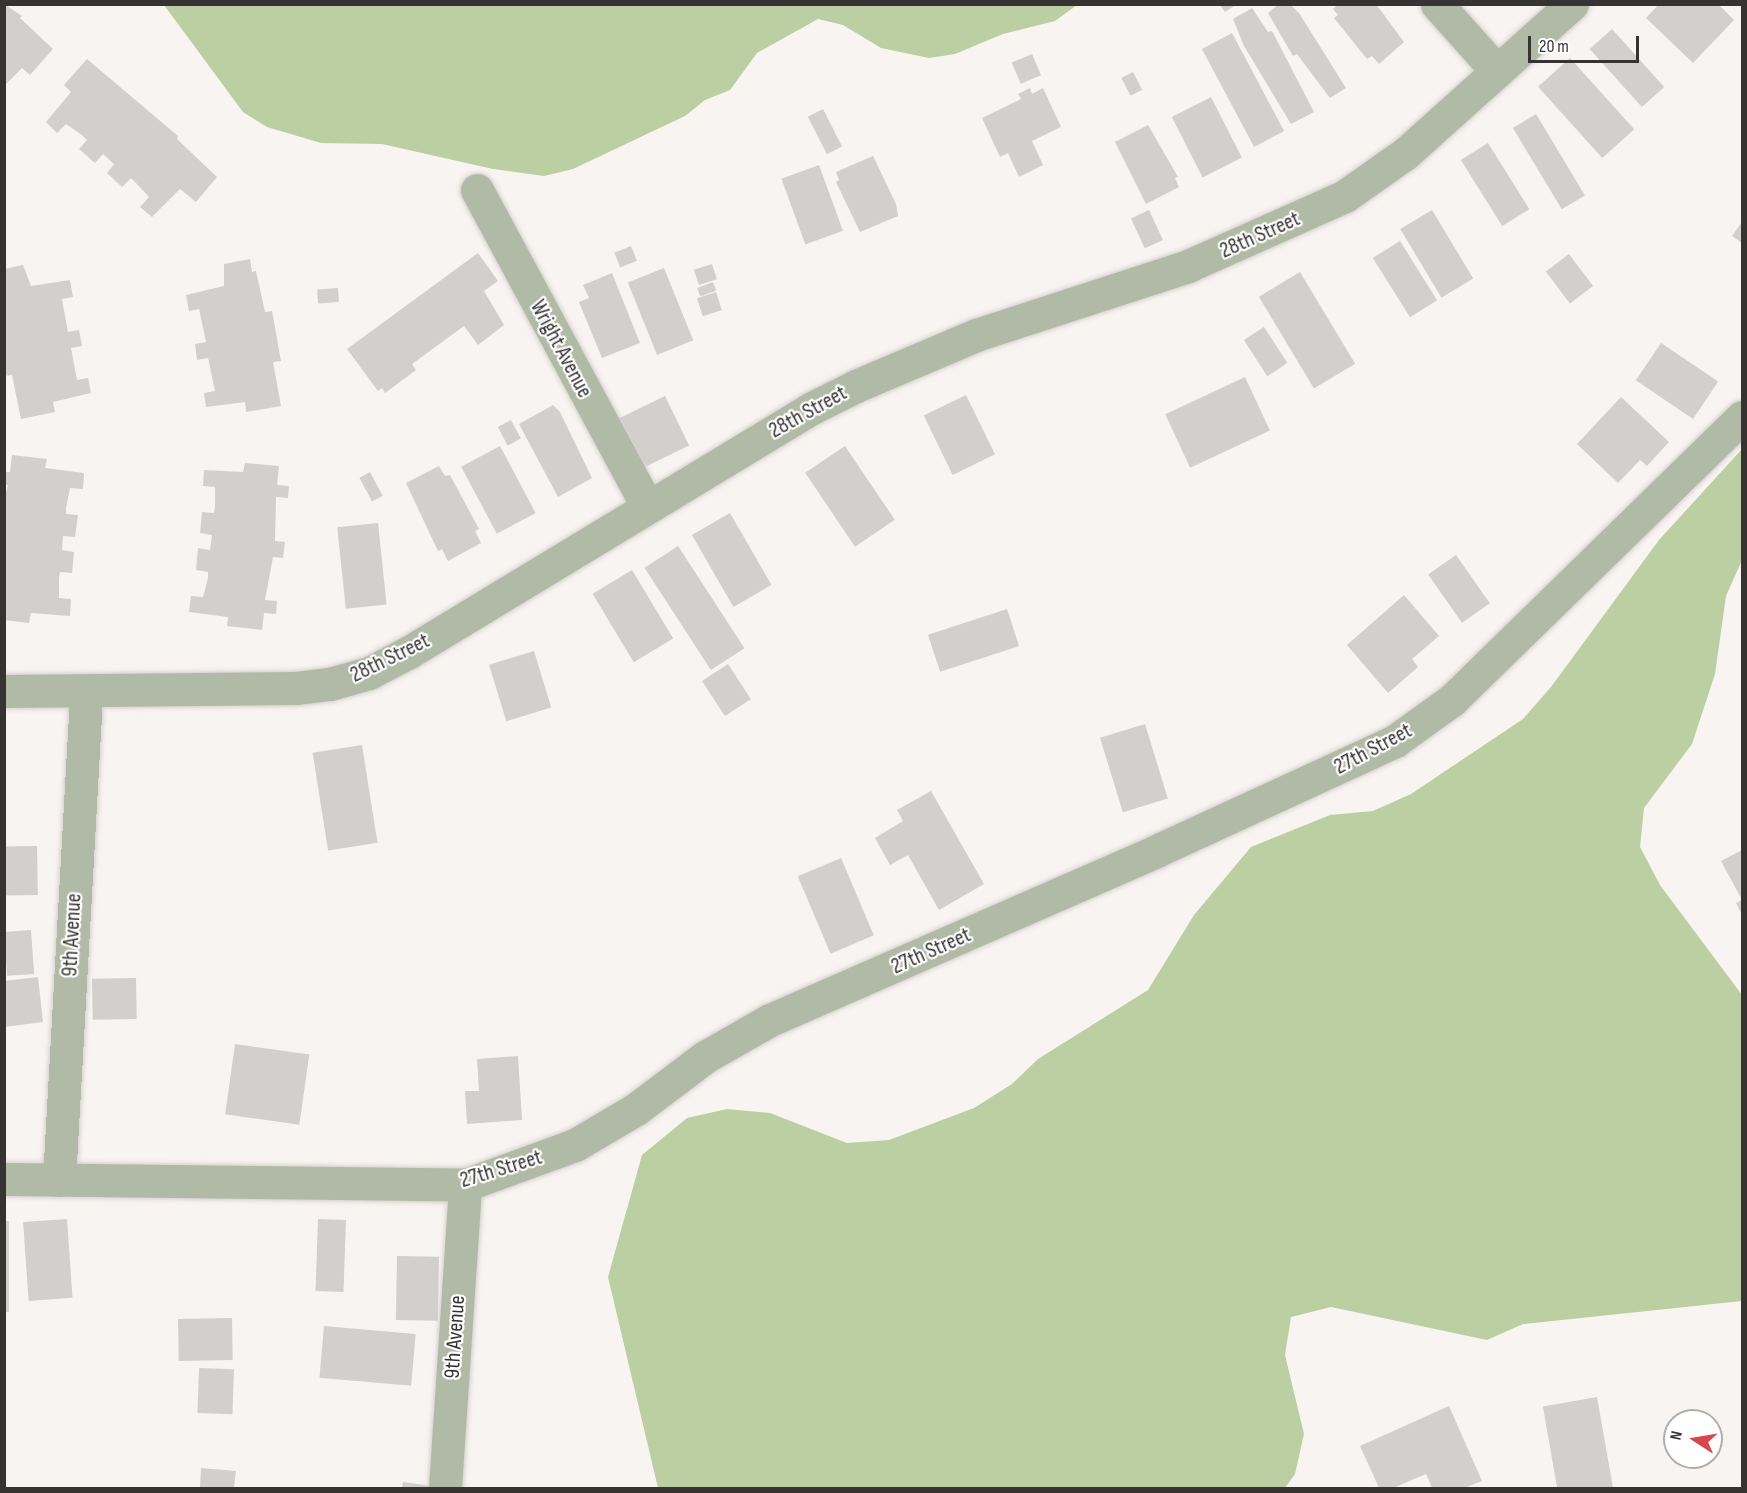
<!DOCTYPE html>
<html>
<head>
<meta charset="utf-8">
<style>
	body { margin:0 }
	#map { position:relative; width:1747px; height:1493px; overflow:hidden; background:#f8f4f1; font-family:"Sofia Sans Condensed",sans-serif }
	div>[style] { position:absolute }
	.forest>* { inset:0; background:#bbcfa2 }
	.building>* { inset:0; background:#d3cfcc; transform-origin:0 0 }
	.roads { filter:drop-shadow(0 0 2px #d5d1cf) drop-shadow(0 0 2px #d5d1cf) }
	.minor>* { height:33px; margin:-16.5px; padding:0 16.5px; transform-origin:16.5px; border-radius:16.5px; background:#b1baa7 }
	span { translate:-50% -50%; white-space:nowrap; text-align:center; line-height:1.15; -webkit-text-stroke:4.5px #fff; paint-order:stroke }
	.street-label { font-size:22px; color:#363433 }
	.frame { position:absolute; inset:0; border:6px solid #363433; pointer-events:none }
	.north { position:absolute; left:1663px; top:1409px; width:60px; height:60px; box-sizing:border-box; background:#fff; border:2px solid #afaead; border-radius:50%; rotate:282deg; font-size:16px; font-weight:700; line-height:24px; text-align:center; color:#363433 }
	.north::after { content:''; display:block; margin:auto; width:21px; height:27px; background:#d6464a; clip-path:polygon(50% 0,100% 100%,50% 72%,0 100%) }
	.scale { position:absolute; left:1528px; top:36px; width:111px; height:27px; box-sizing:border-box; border:3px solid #363433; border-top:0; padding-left:8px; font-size:18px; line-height:21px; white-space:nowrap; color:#363433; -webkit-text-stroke:4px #fff; paint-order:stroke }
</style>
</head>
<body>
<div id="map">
	<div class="forest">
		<div style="clip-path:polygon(164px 5px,1077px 5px,1055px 21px,1003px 34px,955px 54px,929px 58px,881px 48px,843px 25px,818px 19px,757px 53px,730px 90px,705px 100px,685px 116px,573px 169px,544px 176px,493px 169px,382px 144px,321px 143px,267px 127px,243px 112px)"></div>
		<div style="clip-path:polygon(1742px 449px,1742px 560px,1726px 596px,1715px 674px,1692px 744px,1644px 808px,1640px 847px,1660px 885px,1742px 995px,1742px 1301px,1523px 1324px,1487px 1340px,1331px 1307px,1291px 1317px,1285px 1355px,1304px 1434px,1295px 1474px,1285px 1488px,658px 1488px,608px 1277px,642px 1155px,687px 1118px,727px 1109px,770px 1113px,847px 1143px,889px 1140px,974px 1108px,1012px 1084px,1038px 1059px,1148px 990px,1194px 915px,1251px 847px,1330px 815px,1373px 811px,1411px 794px,1523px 719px,1551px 687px,1659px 540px)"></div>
	</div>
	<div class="building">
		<div style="clip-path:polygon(4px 4px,22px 16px,20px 18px,53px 49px,30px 75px,22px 68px,4px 86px)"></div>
		<div style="clip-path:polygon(1219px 4px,1237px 4px,1225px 12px)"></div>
		<div style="clip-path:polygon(1279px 4px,1290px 4px,1299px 13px,1346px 88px,1330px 98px,1297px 54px,1293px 56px,1268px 13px)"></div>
		<div style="clip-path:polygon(1338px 4px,1376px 4px,1404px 42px,1379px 64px,1372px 56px,1367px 59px,1334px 18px,1338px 15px,1333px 9px)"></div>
		<div style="clip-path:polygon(1659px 4px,1718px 4px,1734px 20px,1693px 63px,1646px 18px)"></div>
		<div style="clip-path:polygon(1252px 8px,1268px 32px,1272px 31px,1314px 112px,1291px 124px,1244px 46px,1233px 19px)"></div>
		<div style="left:1612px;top:29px;width:78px;height:30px;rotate:48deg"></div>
		<div style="left:1232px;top:33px;width:111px;height:34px;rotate:62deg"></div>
		<div style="left:1032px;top:54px;width:23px;height:22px;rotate:67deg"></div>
		<div style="left:1570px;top:58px;width:96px;height:43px;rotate:48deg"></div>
		<div style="clip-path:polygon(87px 59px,178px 136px,177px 139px,217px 177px,196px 202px,180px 189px,152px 217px,140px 207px,149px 197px,135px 182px,131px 178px,122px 187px,107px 173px,114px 164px,103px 154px,95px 163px,79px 149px,87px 140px,82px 135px,66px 124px,57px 133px,46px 122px,71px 92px,64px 85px)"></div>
		<div style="left:1133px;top:72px;width:20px;height:13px;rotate:63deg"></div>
		<div style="clip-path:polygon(1030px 88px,1032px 94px,1043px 88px,1061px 127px,1032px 141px,1043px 165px,1019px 177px,1008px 153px,1000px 157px,982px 118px,1021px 99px,1018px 94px)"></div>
		<div style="left:1211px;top:97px;width:68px;height:44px;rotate:63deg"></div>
		<div style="left:823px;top:109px;width:42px;height:17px;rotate:63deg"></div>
		<div style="left:1536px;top:114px;width:95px;height:27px;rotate:59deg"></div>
		<div style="clip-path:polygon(1148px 125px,1178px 177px,1175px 178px,1179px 187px,1146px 204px,1115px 142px)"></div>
		<div style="left:1488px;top:143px;width:78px;height:32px;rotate:58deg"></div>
		<div style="clip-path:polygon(873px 156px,896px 204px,898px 216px,860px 232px,836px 182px,839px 180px,836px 172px)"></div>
		<div style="left:819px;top:165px;width:70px;height:40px;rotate:70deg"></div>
		<div style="left:1149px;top:210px;width:33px;height:20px;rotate:65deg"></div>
		<div style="left:1432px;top:210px;width:80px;height:37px;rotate:59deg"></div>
		<div style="clip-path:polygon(1742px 222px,1742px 243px,1732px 236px)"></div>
		<div style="left:1400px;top:241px;width:70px;height:32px;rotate:58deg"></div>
		<div style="left:631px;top:246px;width:16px;height:18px;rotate:68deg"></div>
		<div style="clip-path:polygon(478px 253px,498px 281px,484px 291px,504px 325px,478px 345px,464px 326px,412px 364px,416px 370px,385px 393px,382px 388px,378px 391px,347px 349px)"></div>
		<div style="left:1569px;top:254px;width:40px;height:29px;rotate:53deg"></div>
		<div style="clip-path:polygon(250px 259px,252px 272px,256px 271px,265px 312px,272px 311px,281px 361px,273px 362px,281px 406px,246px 412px,245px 402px,206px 407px,204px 393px,215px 391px,208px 358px,197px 360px,195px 344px,206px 342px,199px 309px,189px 311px,186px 295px,224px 286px,224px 264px)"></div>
		<div style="left:712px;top:264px;width:16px;height:19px;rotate:72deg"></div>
		<div style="clip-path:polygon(23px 265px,31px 286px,70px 280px,73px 297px,62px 299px,68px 332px,79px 330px,82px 346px,71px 348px,77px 380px,88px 378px,91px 393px,53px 402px,55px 412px,21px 419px,12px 375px,4px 376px,4px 269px)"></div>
		<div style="left:664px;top:268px;width:78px;height:39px;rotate:68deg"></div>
		<div style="left:1300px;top:272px;width:107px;height:48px;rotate:59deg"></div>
		<div style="clip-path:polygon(612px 273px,640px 343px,602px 358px,579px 302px,589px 298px,583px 285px)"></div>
		<div style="left:713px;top:282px;width:9px;height:17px;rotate:69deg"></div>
		<div style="left:338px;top:288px;width:14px;height:21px;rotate:86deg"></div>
		<div style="left:716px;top:292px;width:19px;height:20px;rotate:72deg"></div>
		<div style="left:1264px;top:327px;width:43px;height:24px;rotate:57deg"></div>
		<div style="left:1661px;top:343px;width:69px;height:45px;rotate:34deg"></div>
		<div style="left:1245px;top:377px;width:59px;height:88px;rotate:65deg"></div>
		<div style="left:966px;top:395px;width:66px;height:47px;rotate:64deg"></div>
		<div style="left:665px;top:396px;width:55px;height:51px;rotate:64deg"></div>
		<div style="clip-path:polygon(1621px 397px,1669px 442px,1647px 466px,1640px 460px,1618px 483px,1577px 444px)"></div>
		<div style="clip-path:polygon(553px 405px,560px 412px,592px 478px,558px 497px,519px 424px)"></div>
		<div style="left:511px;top:420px;width:21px;height:15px;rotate:62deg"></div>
		<div style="left:500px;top:446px;width:76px;height:44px;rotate:62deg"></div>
		<div style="left:845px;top:446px;width:89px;height:48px;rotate:56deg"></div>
		<div style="clip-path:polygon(12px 455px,47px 459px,45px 468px,84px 473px,83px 489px,70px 488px,66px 508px,66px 514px,78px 515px,75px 537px,63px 536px,62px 550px,74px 552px,72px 573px,60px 572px,59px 578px,59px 598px,71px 599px,70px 616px,31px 613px,29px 623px,4px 620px,4px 500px,8px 485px,4px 485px,4px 472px,10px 472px)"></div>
		<div style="clip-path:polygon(245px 463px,279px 466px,277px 485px,289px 486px,288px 498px,276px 497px,275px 541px,285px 542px,283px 558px,273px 557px,265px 600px,277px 601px,276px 614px,264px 613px,262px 630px,227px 626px,228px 617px,189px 612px,191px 596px,203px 597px,208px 578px,208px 572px,196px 570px,198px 548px,210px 550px,212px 535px,200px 533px,202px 512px,214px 513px,215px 507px,215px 487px,203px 486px,204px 470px,243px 472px)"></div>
		<div style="clip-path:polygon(439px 466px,445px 476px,450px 475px,479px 529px,475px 531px,481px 543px,448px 561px,442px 549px,438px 551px,406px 483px)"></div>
		<div style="left:370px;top:472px;width:27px;height:12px;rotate:62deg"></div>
		<div style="left:730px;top:513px;width:83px;height:44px;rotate:60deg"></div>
		<div style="left:378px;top:523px;width:82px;height:41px;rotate:84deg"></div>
		<div style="left:678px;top:546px;width:122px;height:40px;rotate:57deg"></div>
		<div style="left:1456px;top:555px;width:59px;height:34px;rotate:55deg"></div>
		<div style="left:632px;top:570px;width:80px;height:46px;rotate:59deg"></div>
		<div style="clip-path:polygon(1404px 595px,1439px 636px,1412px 659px,1418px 667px,1388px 693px,1347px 645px)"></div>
		<div style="left:1007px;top:609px;width:39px;height:83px;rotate:72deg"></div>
		<div style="left:534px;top:651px;width:59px;height:47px;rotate:73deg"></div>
		<div style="left:728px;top:664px;width:42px;height:31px;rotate:57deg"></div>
		<div style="left:1145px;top:724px;width:78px;height:47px;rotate:73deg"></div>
		<div style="left:362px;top:745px;width:99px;height:50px;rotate:81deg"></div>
		<div style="clip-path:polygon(931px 791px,984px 884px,939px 910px,908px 855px,890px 865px,875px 838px,903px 821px,897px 810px)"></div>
		<div style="left:37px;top:846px;width:49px;height:33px;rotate:89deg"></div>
		<div style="clip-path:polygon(1742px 850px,1742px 915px,1736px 903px,1742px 900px,1721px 861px)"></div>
		<div style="left:841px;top:858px;width:84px;height:47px;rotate:67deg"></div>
		<div style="left:31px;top:930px;width:44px;height:27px;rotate:86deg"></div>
		<div style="clip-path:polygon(38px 977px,43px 1022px,4px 1027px,4px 981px)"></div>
		<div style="left:136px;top:978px;width:41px;height:44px;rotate:89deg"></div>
		<div style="left:235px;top:1044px;width:75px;height:71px;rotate:8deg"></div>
		<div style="clip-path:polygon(518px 1056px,522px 1120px,467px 1124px,465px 1091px,479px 1091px,477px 1059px)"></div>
		<div style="left:67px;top:1219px;width:79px;height:44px;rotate:86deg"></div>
		<div style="left:318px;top:1219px;width:28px;height:72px;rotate:2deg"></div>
		<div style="left:4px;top:1221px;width:5px;height:91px"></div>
		<div style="left:397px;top:1256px;width:42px;height:64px;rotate:1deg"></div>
		<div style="left:232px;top:1318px;width:42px;height:54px;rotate:89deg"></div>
		<div style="left:324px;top:1326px;width:92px;height:52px;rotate:5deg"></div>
		<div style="left:199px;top:1368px;width:35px;height:45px;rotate:2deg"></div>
		<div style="left:1597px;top:1397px;width:92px;height:55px;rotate:80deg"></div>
		<div style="clip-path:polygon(1449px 1406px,1482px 1481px,1464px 1488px,1432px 1488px,1426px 1474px,1393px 1488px,1379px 1488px,1360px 1446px)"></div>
		<div style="clip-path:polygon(201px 1468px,236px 1471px,234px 1488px,200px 1488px)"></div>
		<div style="clip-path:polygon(403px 1482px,433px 1486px,433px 1488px,402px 1488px)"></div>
	</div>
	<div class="roads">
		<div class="minor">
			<div style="left:1437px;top:4px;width:90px;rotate:48.2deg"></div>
			<div style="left:477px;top:190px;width:359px;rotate:61.7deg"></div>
			<div style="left:4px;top:691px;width:292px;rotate:-0.6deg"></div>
			<div style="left:296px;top:688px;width:34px;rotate:-7deg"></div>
			<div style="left:330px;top:684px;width:41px;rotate:-15.8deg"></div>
			<div style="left:369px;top:673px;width:45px;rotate:-27.7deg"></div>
			<div style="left:409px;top:652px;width:469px;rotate:-31.2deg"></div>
			<div style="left:810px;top:409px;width:51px;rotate:-26.6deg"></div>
			<div style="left:856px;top:386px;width:130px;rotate:-23deg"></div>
			<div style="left:976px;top:335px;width:223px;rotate:-18deg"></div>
			<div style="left:1188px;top:266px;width:172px;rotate:-24deg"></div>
			<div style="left:1345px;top:196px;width:75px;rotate:-35.2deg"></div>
			<div style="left:1406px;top:153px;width:223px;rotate:-41.9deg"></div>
			<div style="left:4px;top:1179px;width:461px;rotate:0.7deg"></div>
			<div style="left:465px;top:1185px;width:117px;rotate:-20deg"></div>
			<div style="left:575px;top:1145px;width:71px;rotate:-30.5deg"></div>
			<div style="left:636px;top:1109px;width:86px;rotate:-37deg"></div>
			<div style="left:705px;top:1057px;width:75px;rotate:-29.6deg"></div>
			<div style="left:770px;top:1020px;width:421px;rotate:-23.6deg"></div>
			<div style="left:1156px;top:851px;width:263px;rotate:-24.7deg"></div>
			<div style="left:1395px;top:741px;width:70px;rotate:-35.7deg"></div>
			<div style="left:1452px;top:700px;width:405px;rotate:-44.3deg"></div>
			<div style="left:59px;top:1180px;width:490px;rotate:-86.8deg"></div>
			<div style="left:445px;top:1488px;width:304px;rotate:-86.2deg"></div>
		</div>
	</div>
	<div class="street-label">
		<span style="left:1260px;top:235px;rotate:-24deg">28th Street</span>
		<span style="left:561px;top:349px;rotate:62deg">Wright Avenue</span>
		<span style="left:808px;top:412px;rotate:-29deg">28th Street</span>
		<span style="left:390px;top:658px;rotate:-26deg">28th Street</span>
		<span style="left:1373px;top:749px;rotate:-28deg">27th Street</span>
		<span style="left:72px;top:935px;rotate:-87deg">9th Avenue</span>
		<span style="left:931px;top:951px;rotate:-24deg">27th Street</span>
		<span style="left:501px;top:1169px;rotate:-17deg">27th Street</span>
		<span style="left:455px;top:1337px;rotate:-86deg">9th Avenue</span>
	</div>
	<div class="frame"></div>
	<div class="north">N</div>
	<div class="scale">20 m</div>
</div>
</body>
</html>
